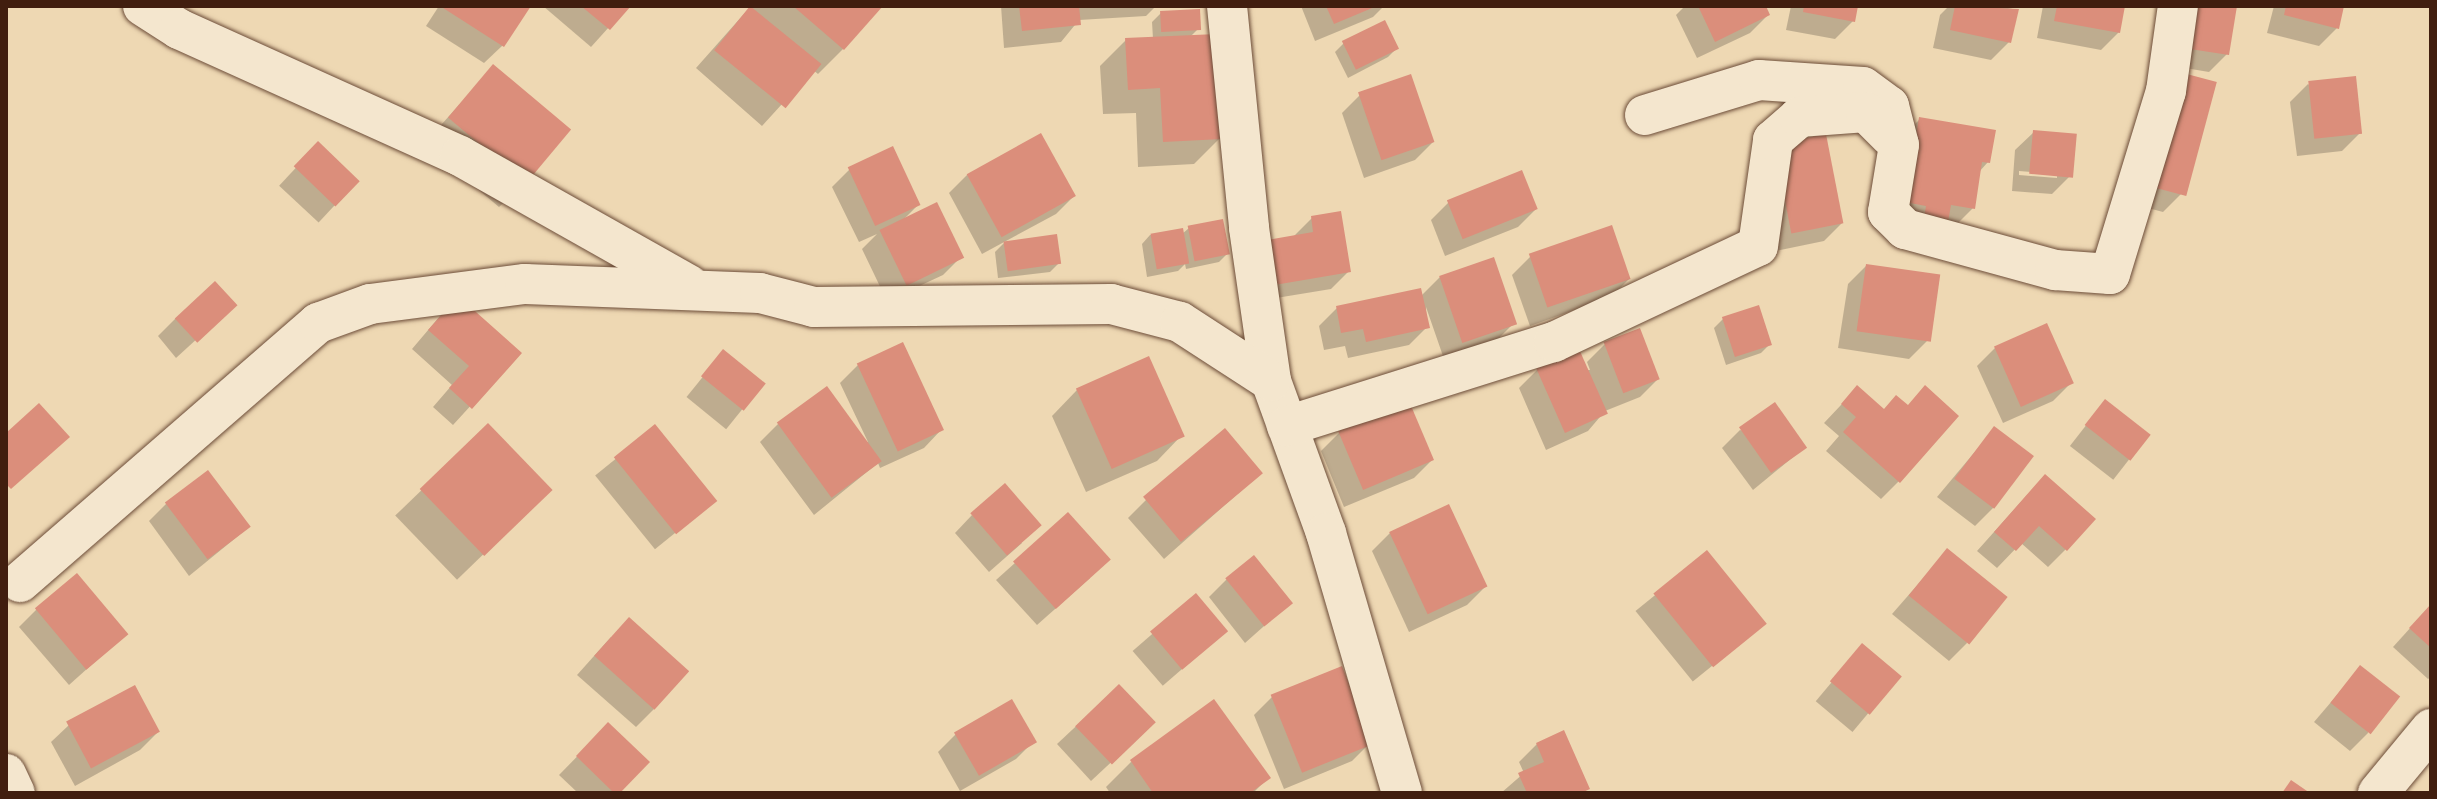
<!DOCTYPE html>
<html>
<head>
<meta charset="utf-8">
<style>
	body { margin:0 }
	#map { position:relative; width:2437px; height:799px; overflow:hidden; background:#eed8b3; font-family:"IM FELL French Canon",serif }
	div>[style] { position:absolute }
	.shadow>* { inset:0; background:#0003; transform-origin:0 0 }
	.building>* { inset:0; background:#db8e7b; transform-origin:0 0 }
	.roads { filter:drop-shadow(0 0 2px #6c4c38) drop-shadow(0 0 2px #6c4c38) }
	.minor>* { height:40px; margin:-20px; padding:0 20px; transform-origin:20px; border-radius:20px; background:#f4e6ce }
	span { translate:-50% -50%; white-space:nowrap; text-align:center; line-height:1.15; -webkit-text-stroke:6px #f4e6ce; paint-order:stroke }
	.frame { position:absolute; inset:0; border:8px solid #411e0f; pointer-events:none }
</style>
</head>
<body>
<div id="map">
	<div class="shadow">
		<div style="clip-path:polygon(439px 6px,528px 6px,502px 46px,484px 63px,426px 26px)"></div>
		<div style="clip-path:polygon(543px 6px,628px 6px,591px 47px)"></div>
		<div style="clip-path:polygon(751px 6px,880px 6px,843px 49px,818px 74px,813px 70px,762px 126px,696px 68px)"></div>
		<div style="clip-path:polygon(1001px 6px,1156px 6px,1146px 16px,1079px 20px,1061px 42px,1004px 48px)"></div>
		<div style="clip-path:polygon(1301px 6px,1384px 6px,1373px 17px,1315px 41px)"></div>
		<div style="clip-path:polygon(1685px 6px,1764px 6px,1768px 15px,1750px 33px,1697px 58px,1676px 15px)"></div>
		<div style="clip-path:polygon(1791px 6px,1856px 6px,1853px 21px,1835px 39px,1786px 30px)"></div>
		<div style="clip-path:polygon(1949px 6px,1999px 6px,2017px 10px,2009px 42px,1991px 60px,1933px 48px,1940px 15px)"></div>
		<div style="clip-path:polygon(2043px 6px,2123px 6px,2119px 32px,2101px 50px,2037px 38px)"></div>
		<div style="clip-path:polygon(2184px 6px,2235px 6px,2227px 54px,2209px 72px,2173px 66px)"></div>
		<div style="clip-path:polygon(2274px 6px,2342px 6px,2337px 28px,2319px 46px,2267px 33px)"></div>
		<div style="clip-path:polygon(1161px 13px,1198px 29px,1190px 37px,1220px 138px,1194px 164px,1138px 167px,1136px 113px,1103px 114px,1100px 66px,1126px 40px,1153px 39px,1152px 22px)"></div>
		<div style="clip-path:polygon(1344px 43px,1397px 48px,1388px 57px,1348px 78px,1335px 52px)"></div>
		<div style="clip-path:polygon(493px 67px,525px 182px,499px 207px,424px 144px)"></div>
		<div style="clip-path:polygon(2308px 84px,2360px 133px,2342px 151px,2297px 156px,2290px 102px)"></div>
		<div style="clip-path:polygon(2166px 93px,2181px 194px,2163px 212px,2133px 204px)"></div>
		<div style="clip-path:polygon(1360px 95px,1433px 142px,1415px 160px,1364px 178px,1342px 113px)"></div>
		<div style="clip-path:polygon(1920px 119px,1988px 162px,1979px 172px,1973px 208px,1955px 226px,1909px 224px,1902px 137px)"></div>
		<div style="clip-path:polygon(evenodd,2034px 132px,2070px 176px,2052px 194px,2012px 191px,2015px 150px,2034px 132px,2019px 171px,2057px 174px,2057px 178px,2019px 175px,2019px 171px)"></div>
		<div style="left:318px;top:144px;width:54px;height:57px;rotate:43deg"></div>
		<div style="clip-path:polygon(1757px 165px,1842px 223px,1824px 241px,1775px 251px)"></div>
		<div style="clip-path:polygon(850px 169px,919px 204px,904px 219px,961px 257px,943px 275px,887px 301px,862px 249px,877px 234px,859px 242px,832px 187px)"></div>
		<div style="clip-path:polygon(967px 175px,1074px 196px,1056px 214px,982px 254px,949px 193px)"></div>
		<div style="clip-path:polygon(1449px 202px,1536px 209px,1518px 227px,1445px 256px,1431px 220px)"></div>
		<div style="clip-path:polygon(1312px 218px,1349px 271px,1331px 289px,1251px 302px,1294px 236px)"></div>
		<div style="clip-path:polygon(1189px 228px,1228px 253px,1219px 262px,1186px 269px,1185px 264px,1178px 271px,1147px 277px,1142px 244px,1150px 235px,1182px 234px)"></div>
		<div style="clip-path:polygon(1004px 243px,1059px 263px,1050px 272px,998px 278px,995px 252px)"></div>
		<div style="clip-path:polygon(1530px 257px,1629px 279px,1611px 297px,1530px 326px,1512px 275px)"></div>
		<div style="clip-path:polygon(1866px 266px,1927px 341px,1909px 359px,1838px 348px,1848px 284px)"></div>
		<div style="clip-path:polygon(1440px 277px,1514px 323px,1496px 341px,1444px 359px,1426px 307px,1427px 327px,1409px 345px,1348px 358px,1345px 346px,1324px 350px,1319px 326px,1337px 308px,1421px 296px)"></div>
		<div style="clip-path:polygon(234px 305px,176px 358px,158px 336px,176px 318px)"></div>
		<div style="clip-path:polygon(440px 316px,519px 353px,453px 425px,433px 407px,452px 385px,412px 349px)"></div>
		<div style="clip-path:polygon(1723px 319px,1770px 344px,1761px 353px,1726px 365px,1714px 328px)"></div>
		<div style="clip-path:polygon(1605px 344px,1658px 379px,1640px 397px,1605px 411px,1588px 431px,1546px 450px,1519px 388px,1537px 370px,1590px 370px,1587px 362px)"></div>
		<div style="clip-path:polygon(1995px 348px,2071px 383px,2053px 401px,2003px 423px,1977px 366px)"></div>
		<div style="left:723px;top:352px;width:51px;height:58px;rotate:39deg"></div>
		<div style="clip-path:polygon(858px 365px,941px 430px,924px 448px,880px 468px,878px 463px,814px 515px,760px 442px,778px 424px,868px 442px,840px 383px)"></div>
		<div style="clip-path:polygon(1857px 388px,1899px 481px,1881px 499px,1826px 451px,1839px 436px,1824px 423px)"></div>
		<div style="clip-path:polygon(1077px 390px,1182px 435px,1157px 461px,1086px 492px,1052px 416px)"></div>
		<div style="left:2105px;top:401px;width:55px;height:57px;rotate:38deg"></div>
		<div style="left:488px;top:426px;width:89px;height:129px;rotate:46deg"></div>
		<div style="left:655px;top:427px;width:95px;height:77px;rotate:51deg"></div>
		<div style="clip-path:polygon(1994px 429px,1993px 508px,1975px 526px,1937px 497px)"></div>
		<div style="clip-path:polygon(1740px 430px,1804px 448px,1753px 490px,1722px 448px)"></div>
		<div style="clip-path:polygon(1339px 433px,1432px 460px,1414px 478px,1344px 507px,1321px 451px)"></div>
		<div style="clip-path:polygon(1261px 473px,1164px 559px,1128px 518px,1146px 500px)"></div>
		<div style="clip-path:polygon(2028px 494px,2066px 549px,2048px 567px,2021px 543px,1997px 568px,1977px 551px)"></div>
		<div style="clip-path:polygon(167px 503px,249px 527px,189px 576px,149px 521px)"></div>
		<div style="clip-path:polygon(972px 515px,1022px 543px,989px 572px,955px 533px)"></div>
		<div style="clip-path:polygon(1068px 515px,1090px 578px,1037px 625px,996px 580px)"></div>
		<div style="clip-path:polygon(1390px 533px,1485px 587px,1467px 605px,1409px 632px,1372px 551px)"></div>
		<div style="clip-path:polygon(1948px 550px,1967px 643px,1949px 661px,1892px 614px)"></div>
		<div style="left:1707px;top:553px;width:91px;height:92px;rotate:51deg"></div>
		<div style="clip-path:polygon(1227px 579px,1290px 603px,1245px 643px,1209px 597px)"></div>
		<div style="left:1196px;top:596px;width:46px;height:84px;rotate:49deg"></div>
		<div style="clip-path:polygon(2431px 605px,2431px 677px,2428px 679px,2393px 647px)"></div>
		<div style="clip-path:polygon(37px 609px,126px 634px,69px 685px,19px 627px)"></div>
		<div style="clip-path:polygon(611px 637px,654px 709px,636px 727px,577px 675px)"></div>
		<div style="left:1862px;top:646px;width:48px;height:72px;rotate:40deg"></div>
		<div style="clip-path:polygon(2361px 667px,2368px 733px,2350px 751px,2314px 722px)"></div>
		<div style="clip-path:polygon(1119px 686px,1135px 740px,1091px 781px,1057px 744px)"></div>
		<div style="clip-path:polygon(1272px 697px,1370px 743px,1352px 761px,1284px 789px,1254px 715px)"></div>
		<div style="clip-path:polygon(69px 725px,158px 732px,140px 750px,75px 786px,51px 742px)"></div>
		<div style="clip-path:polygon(608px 725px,617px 793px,578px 793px,559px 775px)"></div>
		<div style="clip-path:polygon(956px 734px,1034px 741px,1016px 759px,960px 791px,938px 752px)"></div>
		<div style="clip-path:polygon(1537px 744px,1588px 788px,1583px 793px,1501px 793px,1524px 773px,1519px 762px)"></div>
		<div style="clip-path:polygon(1131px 762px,1269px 777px,1253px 793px,1110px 793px,1106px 787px)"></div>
	</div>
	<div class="building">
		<div style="clip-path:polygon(440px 6px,531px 6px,504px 47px)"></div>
		<div style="clip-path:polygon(581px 6px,631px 6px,610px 30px)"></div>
		<div style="left:750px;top:6px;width:92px;height:57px;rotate:39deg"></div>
		<div style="clip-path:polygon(793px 6px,883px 6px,844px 50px)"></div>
		<div style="clip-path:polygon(1019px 6px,1079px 6px,1081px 25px,1022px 31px)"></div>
		<div style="clip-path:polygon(1326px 6px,1377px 6px,1334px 24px)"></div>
		<div style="clip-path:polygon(1698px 6px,1766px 6px,1770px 15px,1715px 42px)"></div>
		<div style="clip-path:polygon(1804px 6px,1858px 6px,1855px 22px,1803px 12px)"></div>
		<div style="clip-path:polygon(1955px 6px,2019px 9px,2011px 43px,1950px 30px)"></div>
		<div style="clip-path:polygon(2057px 6px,2125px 6px,2120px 33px,2054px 21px)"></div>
		<div style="clip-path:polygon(2198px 6px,2237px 6px,2229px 55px,2190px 49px)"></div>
		<div style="clip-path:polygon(2286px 6px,2344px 6px,2339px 29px,2284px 15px)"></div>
		<div style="left:1200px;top:9px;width:21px;height:40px;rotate:87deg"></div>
		<div style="left:1385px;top:20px;width:32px;height:48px;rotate:64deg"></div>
		<div style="clip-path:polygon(1217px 34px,1222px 139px,1163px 142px,1160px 88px,1128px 90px,1125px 38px)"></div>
		<div style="left:493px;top:64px;width:102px;height:70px;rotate:40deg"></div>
		<div style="left:2183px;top:73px;width:35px;height:118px;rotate:15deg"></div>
		<div style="left:1411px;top:74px;width:72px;height:56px;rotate:71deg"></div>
		<div style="left:2356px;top:76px;width:58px;height:48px;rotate:84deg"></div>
		<div style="clip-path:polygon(1919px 117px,1996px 130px,1990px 163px,1982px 162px,1975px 209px,1951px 205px,1947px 228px,1923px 224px,1926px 206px,1905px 202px)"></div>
		<div style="left:2033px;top:130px;width:44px;height:44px;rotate:5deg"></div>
		<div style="left:1041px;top:133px;width:72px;height:85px;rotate:61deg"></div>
		<div style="left:1826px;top:134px;width:91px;height:53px;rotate:79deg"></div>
		<div style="left:318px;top:141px;width:58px;height:35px;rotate:44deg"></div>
		<div style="left:893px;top:146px;width:65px;height:50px;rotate:65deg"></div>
		<div style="left:1522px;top:170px;width:42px;height:81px;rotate:68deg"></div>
		<div style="left:937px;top:202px;width:62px;height:64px;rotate:64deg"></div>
		<div style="clip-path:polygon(1341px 211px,1351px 272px,1269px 286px,1262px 241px,1313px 232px,1311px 216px)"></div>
		<div style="left:1223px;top:219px;width:36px;height:36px;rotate:79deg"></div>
		<div style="left:1612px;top:225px;width:57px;height:88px;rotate:71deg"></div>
		<div style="left:1183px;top:228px;width:36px;height:33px;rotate:80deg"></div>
		<div style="left:1057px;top:234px;width:30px;height:54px;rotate:82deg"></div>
		<div style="left:1494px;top:257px;width:71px;height:58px;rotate:71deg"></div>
		<div style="left:1866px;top:264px;width:75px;height:68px;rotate:8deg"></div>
		<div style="left:215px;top:281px;width:33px;height:55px;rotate:47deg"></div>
		<div style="clip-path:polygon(1421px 288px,1430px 328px,1366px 342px,1363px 329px,1341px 333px,1336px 306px)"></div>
		<div style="clip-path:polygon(458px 296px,522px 353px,472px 409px,449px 388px,469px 366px,428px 330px)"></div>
		<div style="left:1759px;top:305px;width:42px;height:39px;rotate:72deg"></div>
		<div style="left:2047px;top:323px;width:66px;height:58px;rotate:66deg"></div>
		<div style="left:1640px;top:328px;width:55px;height:39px;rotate:69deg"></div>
		<div style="left:903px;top:342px;width:97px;height:51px;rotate:65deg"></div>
		<div style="left:723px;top:349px;width:55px;height:35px;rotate:39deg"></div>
		<div style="left:1579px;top:349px;width:71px;height:47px;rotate:66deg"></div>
		<div style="left:1149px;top:356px;width:88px;height:80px;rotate:66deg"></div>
		<div style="clip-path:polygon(1857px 385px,1884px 409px,1896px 395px,1908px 405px,1925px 385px,1959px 416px,1900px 483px,1843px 432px,1856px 417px,1841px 404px)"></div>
		<div style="left:827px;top:386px;width:93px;height:62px;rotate:54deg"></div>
		<div style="left:2105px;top:399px;width:58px;height:33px;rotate:38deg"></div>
		<div style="left:1409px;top:401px;width:64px;height:77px;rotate:67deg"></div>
		<div style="left:1775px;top:402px;width:56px;height:44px;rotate:55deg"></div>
		<div style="clip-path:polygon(39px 403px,70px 437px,11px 489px,6px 484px,6px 433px)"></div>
		<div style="left:488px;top:423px;width:93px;height:95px;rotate:46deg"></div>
		<div style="left:655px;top:424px;width:99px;height:53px;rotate:51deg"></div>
		<div style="left:1994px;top:426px;width:50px;height:66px;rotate:37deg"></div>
		<div style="left:1225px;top:428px;width:59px;height:107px;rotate:50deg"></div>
		<div style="left:208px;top:470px;width:71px;height:54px;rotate:53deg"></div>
		<div style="clip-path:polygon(2045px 474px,2096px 519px,2067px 551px,2039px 526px,2016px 551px,1994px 532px)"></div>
		<div style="left:1005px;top:483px;width:56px;height:46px;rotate:49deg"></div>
		<div style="left:1449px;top:504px;width:91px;height:66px;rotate:65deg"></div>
		<div style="left:1068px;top:512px;width:64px;height:74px;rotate:48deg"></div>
		<div style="left:1947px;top:548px;width:78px;height:61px;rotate:39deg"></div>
		<div style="left:1707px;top:550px;width:95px;height:69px;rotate:51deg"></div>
		<div style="left:1254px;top:555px;width:62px;height:37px;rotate:51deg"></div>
		<div style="left:77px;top:573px;width:80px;height:55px;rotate:50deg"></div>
		<div style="left:1196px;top:593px;width:50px;height:60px;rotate:50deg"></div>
		<div style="clip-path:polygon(2431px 604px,2431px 648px,2409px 628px)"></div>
		<div style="left:629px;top:617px;width:81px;height:52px;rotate:42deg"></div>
		<div style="left:1862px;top:643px;width:52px;height:50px;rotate:40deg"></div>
		<div style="left:2360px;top:665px;width:51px;height:48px;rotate:38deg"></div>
		<div style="left:1342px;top:666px;width:84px;height:77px;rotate:68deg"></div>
		<div style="left:1119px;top:684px;width:53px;height:61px;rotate:46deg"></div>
		<div style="left:135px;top:685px;width:53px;height:78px;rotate:62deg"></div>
		<div style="left:1012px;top:699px;width:50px;height:67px;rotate:60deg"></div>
		<div style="clip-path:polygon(1214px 699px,1271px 778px,1250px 793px,1153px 793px,1130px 760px)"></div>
		<div style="clip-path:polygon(608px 722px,650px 762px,620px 793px,614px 793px,576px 756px)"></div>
		<div style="clip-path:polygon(1564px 730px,1590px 789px,1581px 793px,1527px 793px,1518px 773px,1544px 762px,1536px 743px)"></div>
		<div style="clip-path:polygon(2291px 780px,2310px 793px,2282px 793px)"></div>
	</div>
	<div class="roads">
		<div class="minor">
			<div style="left:143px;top:6px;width:43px;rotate:32.6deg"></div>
			<div style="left:179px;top:29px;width:308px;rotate:24.3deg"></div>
			<div style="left:460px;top:156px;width:263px;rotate:29.4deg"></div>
			<div style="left:1227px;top:6px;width:223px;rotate:84.3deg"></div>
			<div style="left:1249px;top:228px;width:155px;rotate:81.8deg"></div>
			<div style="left:1271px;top:381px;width:162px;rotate:70.1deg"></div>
			<div style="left:1326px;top:533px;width:271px;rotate:73.7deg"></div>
			<div style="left:1645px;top:115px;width:119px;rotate:-17.1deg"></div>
			<div style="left:1759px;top:80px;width:104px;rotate:3.9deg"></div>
			<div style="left:1863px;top:87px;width:32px;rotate:36deg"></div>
			<div style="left:1889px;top:106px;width:40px;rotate:75.6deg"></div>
			<div style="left:1899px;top:145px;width:68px;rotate:99.3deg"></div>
			<div style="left:1888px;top:212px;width:24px;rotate:45deg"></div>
			<div style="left:1905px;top:229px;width:156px;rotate:15.3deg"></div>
			<div style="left:2055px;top:270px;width:55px;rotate:4.2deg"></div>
			<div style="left:2110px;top:274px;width:191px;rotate:-73deg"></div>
			<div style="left:2166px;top:91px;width:86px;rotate:-82deg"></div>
			<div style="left:1287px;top:426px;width:280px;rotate:-17.5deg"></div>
			<div style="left:1554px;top:342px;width:225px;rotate:-25.2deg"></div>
			<div style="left:1758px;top:246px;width:107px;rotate:-81.9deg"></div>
			<div style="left:1773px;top:140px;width:35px;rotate:-41deg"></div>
			<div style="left:1799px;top:117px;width:67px;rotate:-4.3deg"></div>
			<div style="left:1866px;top:112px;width:34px;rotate:45deg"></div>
			<div style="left:20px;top:582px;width:395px;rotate:-41deg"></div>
			<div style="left:318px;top:323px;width:55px;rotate:-20.1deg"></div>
			<div style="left:370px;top:304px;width:156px;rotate:-7.4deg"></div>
			<div style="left:525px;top:284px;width:235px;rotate:2.2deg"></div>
			<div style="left:760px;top:293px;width:56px;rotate:14.5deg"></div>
			<div style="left:814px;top:307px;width:297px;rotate:-0.6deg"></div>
			<div style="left:1111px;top:304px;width:71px;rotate:14.6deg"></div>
			<div style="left:1180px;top:322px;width:108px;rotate:33deg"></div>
			<div style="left:6px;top:774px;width:21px;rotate:65deg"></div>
			<div style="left:2378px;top:793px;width:83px;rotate:-50.4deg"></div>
		</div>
	</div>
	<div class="frame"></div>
</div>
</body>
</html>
